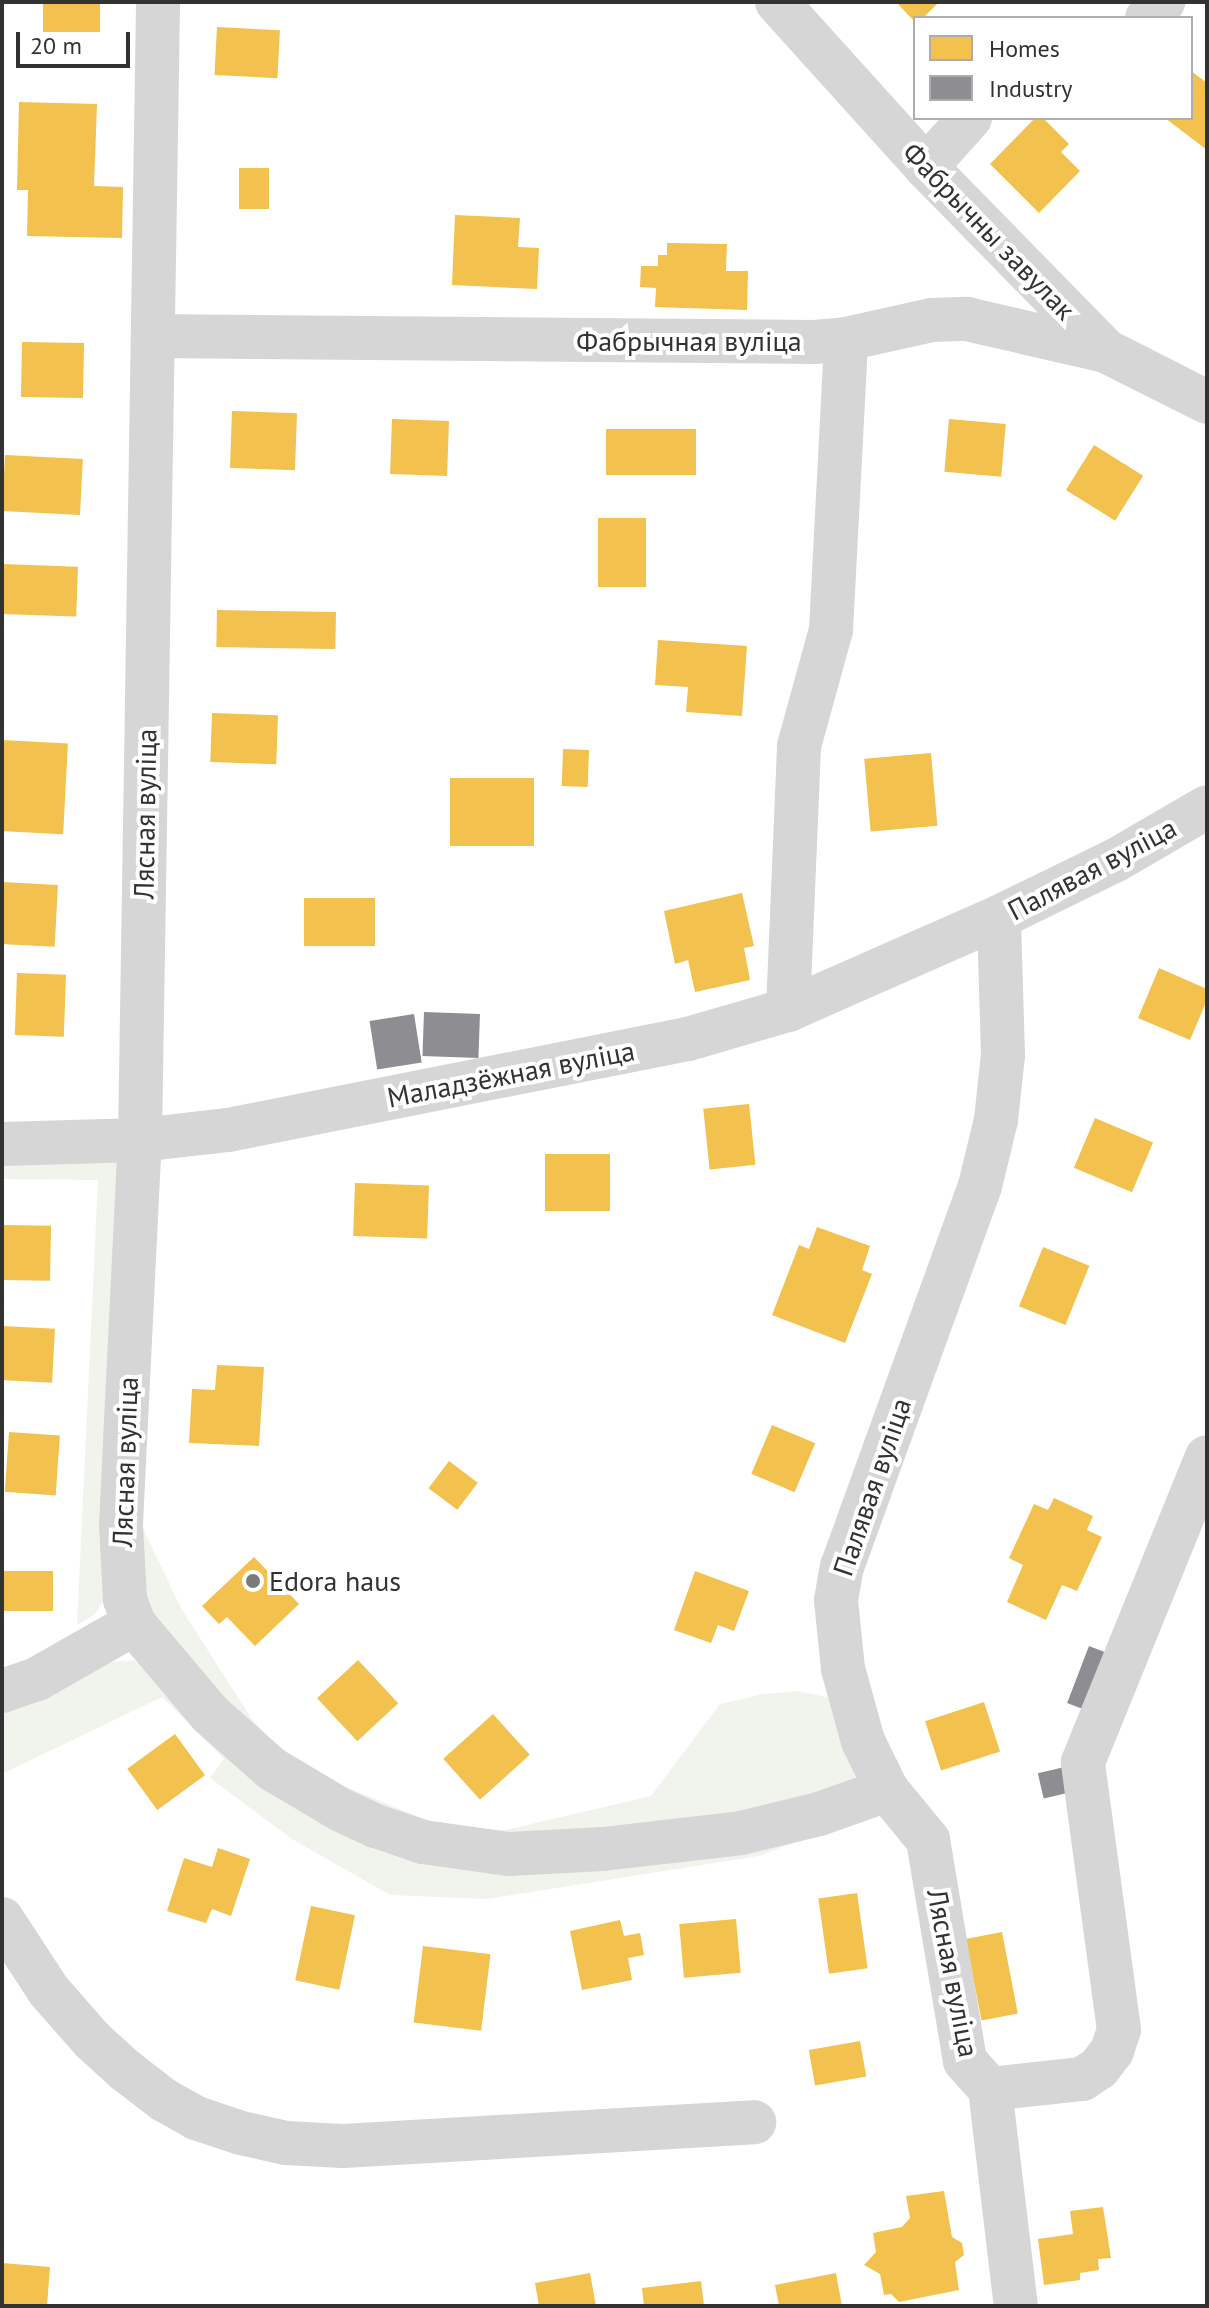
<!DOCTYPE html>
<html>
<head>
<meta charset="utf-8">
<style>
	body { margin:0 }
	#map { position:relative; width:1209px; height:2308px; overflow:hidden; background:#fff; font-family:"PT Sans",sans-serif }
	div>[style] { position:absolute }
	.green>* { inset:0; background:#f1f4ed }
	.homes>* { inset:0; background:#f2c14e; transform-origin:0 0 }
	.industry>* { inset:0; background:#8d8d92; transform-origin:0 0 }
	.minor>* { height:44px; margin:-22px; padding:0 22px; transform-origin:22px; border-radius:22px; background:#d6d6d6 }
	.dots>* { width:22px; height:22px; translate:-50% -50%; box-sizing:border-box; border:4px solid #fff; border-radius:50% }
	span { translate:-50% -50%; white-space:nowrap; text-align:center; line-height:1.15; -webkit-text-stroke:8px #fff; paint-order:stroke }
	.street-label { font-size:28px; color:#323232 }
	.poi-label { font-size:28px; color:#323232 }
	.left { translate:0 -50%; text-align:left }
	.frame { position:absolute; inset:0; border:4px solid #323232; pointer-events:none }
	.legend { position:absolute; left:913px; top:16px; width:280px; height:104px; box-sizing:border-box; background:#fff; border:2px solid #adadad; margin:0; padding:10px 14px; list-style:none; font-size:24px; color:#323232 }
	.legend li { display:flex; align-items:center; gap:16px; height:40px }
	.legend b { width:40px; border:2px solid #adadad }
	.scale { position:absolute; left:16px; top:32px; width:114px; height:36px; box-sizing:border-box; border:4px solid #323232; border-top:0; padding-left:10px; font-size:24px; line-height:28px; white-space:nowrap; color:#323232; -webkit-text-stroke:6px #fff; paint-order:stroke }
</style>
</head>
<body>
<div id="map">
	<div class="green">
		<div style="clip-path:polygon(2px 1157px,110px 1158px,121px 1165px,105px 1599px,95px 1614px,77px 1625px,98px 1180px,2px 1179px)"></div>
		<div style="clip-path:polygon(136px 1514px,181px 1608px,251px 1718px,285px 1755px,309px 1772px,461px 1834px,506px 1830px,651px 1796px,720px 1704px,763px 1694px,797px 1691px,827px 1697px,846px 1716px,862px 1763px,858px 1777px,849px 1785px,713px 1819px,561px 1837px,483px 1837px,461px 1834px,428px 1829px,388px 1818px,345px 1801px,275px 1760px,184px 1666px,148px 1614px,139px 1589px,135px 1560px)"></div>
		<div style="clip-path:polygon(134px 1660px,391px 1847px,836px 1827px,759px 1856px,487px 1899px,390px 1895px,292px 1839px,210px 1778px,224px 1759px,162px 1697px,2px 1774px,2px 1712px,103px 1663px)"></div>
	</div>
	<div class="homes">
		<div style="left:43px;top:2px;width:57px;height:30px"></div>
		<div style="clip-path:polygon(896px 2px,939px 2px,923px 18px,915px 18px,915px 22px)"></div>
		<div style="left:217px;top:27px;width:63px;height:48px;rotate:3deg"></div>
		<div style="clip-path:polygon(1191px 71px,1207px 83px,1207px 150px,1165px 118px,1191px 118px)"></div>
		<div style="clip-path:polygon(19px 102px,97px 104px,94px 186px,123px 187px,122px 238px,27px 236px,28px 190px,17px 190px)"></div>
		<div style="clip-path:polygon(1035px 118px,1043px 118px,1069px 144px,1061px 152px,1080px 171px,1039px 213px,990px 164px)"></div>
		<div style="left:239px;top:168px;width:30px;height:41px"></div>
		<div style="clip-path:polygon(455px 215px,520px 218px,518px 247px,539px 248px,537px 289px,452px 285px)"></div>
		<div style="clip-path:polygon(667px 243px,727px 244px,726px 271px,748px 271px,747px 310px,655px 307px,656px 288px,640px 287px,641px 266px,658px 266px,658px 255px,667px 255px)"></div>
		<div style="left:22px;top:342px;width:62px;height:55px;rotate:1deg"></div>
		<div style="left:232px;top:411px;width:65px;height:57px;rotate:2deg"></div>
		<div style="left:392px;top:419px;width:57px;height:55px;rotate:2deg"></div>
		<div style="left:949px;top:419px;width:57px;height:53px;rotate:5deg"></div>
		<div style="left:606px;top:429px;width:90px;height:46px"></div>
		<div style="left:1094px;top:445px;width:58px;height:53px;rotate:32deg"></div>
		<div style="left:5px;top:455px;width:78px;height:56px;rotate:3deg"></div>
		<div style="left:598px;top:518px;width:48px;height:69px"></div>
		<div style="left:2px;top:564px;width:76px;height:50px;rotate:2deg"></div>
		<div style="left:217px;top:610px;width:119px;height:37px;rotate:1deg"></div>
		<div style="clip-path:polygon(658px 640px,747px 646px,742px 716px,686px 712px,688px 687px,655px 685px)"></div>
		<div style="left:212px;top:713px;width:66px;height:49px;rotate:2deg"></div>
		<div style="left:2px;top:740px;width:66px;height:91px;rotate:3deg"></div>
		<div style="left:563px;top:749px;width:26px;height:37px;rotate:2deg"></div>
		<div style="left:931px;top:753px;width:73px;height:67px;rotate:85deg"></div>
		<div style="left:534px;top:778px;width:68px;height:84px;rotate:90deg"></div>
		<div style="left:2px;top:882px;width:56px;height:62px;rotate:3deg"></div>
		<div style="clip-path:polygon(742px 893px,754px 946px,744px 948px,750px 980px,695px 992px,688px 960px,675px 964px,664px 911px)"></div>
		<div style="left:304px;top:898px;width:71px;height:48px"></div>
		<div style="clip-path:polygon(1159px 968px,1207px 989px,1207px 1000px,1190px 1040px,1138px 1018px)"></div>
		<div style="left:17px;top:973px;width:49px;height:62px;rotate:2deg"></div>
		<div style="left:749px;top:1104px;width:61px;height:46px;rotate:84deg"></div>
		<div style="left:1095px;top:1118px;width:63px;height:54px;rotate:23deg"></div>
		<div style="left:545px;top:1154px;width:65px;height:57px"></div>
		<div style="left:355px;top:1183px;width:74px;height:53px;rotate:2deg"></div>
		<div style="left:2px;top:1225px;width:49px;height:55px;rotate:1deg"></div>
		<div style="clip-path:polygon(817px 1227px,870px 1246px,862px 1270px,872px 1274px,845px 1343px,772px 1315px,799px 1245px,809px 1249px)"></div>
		<div style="left:1043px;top:1247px;width:50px;height:64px;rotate:22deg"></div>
		<div style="left:2px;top:1326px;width:53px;height:54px;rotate:3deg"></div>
		<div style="clip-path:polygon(217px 1365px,264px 1367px,259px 1446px,189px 1443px,192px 1389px,215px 1390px)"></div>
		<div style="left:772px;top:1425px;width:47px;height:53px;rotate:23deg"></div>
		<div style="left:9px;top:1432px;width:51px;height:60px;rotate:4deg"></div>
		<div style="left:449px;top:1461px;width:36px;height:34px;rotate:37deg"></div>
		<div style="clip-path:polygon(1054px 1498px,1093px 1516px,1087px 1530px,1102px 1537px,1077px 1591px,1062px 1585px,1046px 1620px,1007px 1602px,1023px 1565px,1009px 1558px,1034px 1504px,1048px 1510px)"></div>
		<div style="clip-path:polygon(254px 1557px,299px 1604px,255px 1646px,227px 1617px,219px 1624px,202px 1606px)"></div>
		<div style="left:2px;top:1571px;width:51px;height:40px"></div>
		<div style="clip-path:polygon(695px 1571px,749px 1591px,734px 1631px,718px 1625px,711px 1643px,674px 1630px)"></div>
		<div style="left:358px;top:1660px;width:59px;height:56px;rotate:47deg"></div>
		<div style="left:984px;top:1702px;width:52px;height:62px;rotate:72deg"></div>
		<div style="left:493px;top:1714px;width:55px;height:67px;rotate:48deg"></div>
		<div style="left:175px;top:1734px;width:51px;height:59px;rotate:54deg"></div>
		<div style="clip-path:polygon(218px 1848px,250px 1859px,231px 1916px,212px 1909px,206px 1923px,167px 1911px,184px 1858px,212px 1867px)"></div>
		<div style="left:857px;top:1893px;width:76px;height:39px;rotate:82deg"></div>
		<div style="left:311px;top:1906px;width:45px;height:76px;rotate:12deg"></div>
		<div style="left:736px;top:1919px;width:54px;height:57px;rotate:85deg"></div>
		<div style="clip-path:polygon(620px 1920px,624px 1936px,640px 1933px,644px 1955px,628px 1958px,632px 1980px,582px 1990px,570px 1931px)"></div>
		<div style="left:1002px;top:1932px;width:83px;height:37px;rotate:79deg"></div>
		<div style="left:423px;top:1946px;width:68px;height:77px;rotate:7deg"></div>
		<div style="left:860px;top:2041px;width:36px;height:52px;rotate:80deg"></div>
		<div style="clip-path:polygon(944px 2191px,952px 2237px,962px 2243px,964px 2255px,955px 2262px,959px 2290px,899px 2302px,891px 2294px,884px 2295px,880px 2274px,864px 2265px,876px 2252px,873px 2233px,902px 2227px,910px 2218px,906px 2196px)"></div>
		<div style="clip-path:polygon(1103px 2207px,1111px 2258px,1098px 2259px,1099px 2270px,1080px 2273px,1080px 2280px,1044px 2285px,1038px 2239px,1073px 2234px,1070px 2211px)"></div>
		<div style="clip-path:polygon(2px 2263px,50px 2267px,47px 2306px,2px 2306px)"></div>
		<div style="clip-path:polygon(590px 2273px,596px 2306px,539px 2306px,535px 2283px)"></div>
		<div style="clip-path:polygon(836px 2273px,842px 2306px,779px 2306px,775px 2285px)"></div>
		<div style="clip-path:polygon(701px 2281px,704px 2306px,644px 2306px,642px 2288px)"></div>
	</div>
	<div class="industry">
		<div style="left:424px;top:1012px;width:56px;height:44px;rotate:2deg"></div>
		<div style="left:414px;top:1014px;width:49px;height:45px;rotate:81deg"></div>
		<div style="left:1089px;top:1646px;width:25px;height:61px;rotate:21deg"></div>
		<div style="left:1069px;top:1766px;width:26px;height:32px;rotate:77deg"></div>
	</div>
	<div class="minor">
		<div style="left:777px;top:2px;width:222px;rotate:47.9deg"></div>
		<div style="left:926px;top:167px;width:257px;rotate:45.6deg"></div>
		<div style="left:1147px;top:18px;width:23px;rotate:-45deg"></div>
		<div style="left:926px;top:167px;width:66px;rotate:-48.1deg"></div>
		<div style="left:153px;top:336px;width:661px;rotate:0.52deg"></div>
		<div style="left:814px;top:342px;width:32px;rotate:-5deg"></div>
		<div style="left:846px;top:339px;width:88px;rotate:-12.5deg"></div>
		<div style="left:932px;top:320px;width:35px;rotate:-2deg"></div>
		<div style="left:967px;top:319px;width:143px;rotate:13deg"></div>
		<div style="left:1106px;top:351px;width:113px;rotate:26.8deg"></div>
		<div style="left:788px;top:1010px;width:264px;rotate:-87.6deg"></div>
		<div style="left:799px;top:746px;width:120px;rotate:-74.6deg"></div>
		<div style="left:831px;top:630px;width:291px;rotate:-87deg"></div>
		<div style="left:2px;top:1144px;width:138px;rotate:-1.7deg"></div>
		<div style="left:140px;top:1140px;width:89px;rotate:-6.5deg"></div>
		<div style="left:228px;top:1130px;width:469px;rotate:-11.2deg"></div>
		<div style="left:688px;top:1039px;width:104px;rotate:-16.2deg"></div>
		<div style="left:788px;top:1010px;width:231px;rotate:-23.8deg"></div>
		<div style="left:999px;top:917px;width:130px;rotate:-26deg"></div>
		<div style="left:1116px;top:860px;width:105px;rotate:-30.2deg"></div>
		<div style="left:134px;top:1624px;width:27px;rotate:-110deg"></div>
		<div style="left:125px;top:1599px;width:75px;rotate:-93.1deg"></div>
		<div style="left:121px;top:1524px;width:384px;rotate:-87.2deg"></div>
		<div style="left:140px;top:1140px;width:1138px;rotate:-89.09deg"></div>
		<div style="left:2px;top:1691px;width:37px;rotate:-19deg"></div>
		<div style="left:37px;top:1679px;width:112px;rotate:-29.6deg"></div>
		<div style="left:134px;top:1624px;width:118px;rotate:49.8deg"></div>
		<div style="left:210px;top:1714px;width:83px;rotate:41.6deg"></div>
		<div style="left:272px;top:1769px;width:80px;rotate:30.7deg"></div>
		<div style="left:341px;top:1810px;width:38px;rotate:25deg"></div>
		<div style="left:376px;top:1826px;width:50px;rotate:18.8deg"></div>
		<div style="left:423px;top:1842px;width:86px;rotate:8deg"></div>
		<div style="left:508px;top:1854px;width:95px;rotate:-3deg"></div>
		<div style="left:603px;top:1849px;width:139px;rotate:-6.6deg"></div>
		<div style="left:741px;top:1833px;width:80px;rotate:-13.7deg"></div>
		<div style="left:819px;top:1814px;width:72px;rotate:-19.4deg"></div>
		<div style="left:887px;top:1790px;width:55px;rotate:-116.1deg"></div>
		<div style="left:863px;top:1741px;width:75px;rotate:-105.5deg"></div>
		<div style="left:843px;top:1669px;width:69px;rotate:-95.8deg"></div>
		<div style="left:836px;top:1600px;width:34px;rotate:-80deg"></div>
		<div style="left:842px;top:1567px;width:405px;rotate:-70.1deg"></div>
		<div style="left:980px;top:1186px;width:68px;rotate:-76.4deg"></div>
		<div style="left:996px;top:1120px;width:65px;rotate:-83.9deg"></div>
		<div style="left:1003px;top:1055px;width:138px;rotate:-91.7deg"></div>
		<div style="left:887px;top:1790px;width:65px;rotate:50.6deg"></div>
		<div style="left:928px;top:1840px;width:224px;rotate:80.5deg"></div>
		<div style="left:965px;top:2061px;width:38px;rotate:48deg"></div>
		<div style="left:990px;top:2089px;width:219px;rotate:83.2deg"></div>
		<div style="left:2px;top:1919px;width:86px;rotate:56.9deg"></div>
		<div style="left:49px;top:1991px;width:65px;rotate:48.7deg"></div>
		<div style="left:92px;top:2040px;width:45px;rotate:42.3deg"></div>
		<div style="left:125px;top:2070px;width:49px;rotate:37.6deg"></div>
		<div style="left:164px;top:2100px;width:37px;rotate:29deg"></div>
		<div style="left:196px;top:2118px;width:47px;rotate:18.4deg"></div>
		<div style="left:241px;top:2133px;width:46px;rotate:12.5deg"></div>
		<div style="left:286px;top:2143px;width:57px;rotate:3deg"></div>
		<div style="left:343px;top:2146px;width:412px;rotate:-3.3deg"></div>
		<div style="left:990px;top:2089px;width:93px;rotate:-6.2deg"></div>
		<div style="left:1082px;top:2079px;width:20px;rotate:-33deg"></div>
		<div style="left:1099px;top:2068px;width:21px;rotate:-53deg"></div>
		<div style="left:1112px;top:2051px;width:22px;rotate:-72deg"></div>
		<div style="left:1119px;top:2030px;width:270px;rotate:-97.7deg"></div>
		<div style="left:1083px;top:1762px;width:329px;rotate:-67.9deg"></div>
	</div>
	<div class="dots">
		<div style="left:253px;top:1581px;background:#7a7a7a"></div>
	</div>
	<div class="street-label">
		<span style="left:989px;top:231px;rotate:46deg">Фабрычны завулак</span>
		<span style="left:689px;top:341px">Фабрычная вуліца</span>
		<span style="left:145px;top:814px;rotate:-89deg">Лясная вуліца</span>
		<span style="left:1092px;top:869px;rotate:-28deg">Палявая вуліца</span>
		<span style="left:511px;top:1074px;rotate:-11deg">Маладзёжная вуліца</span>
		<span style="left:125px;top:1462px;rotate:-88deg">Лясная вуліца</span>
		<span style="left:872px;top:1487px;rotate:-71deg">Палявая вуліца</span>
		<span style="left:953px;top:1973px;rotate:79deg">Лясная вуліца</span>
	</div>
	<div class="poi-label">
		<span class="left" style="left:269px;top:1581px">Edora haus</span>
	</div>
	<div class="frame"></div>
	<ul class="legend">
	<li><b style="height:22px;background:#f2c14e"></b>Homes</li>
	<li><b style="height:22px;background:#8d8d92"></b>Industry</li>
	</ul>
	<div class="scale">20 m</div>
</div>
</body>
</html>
